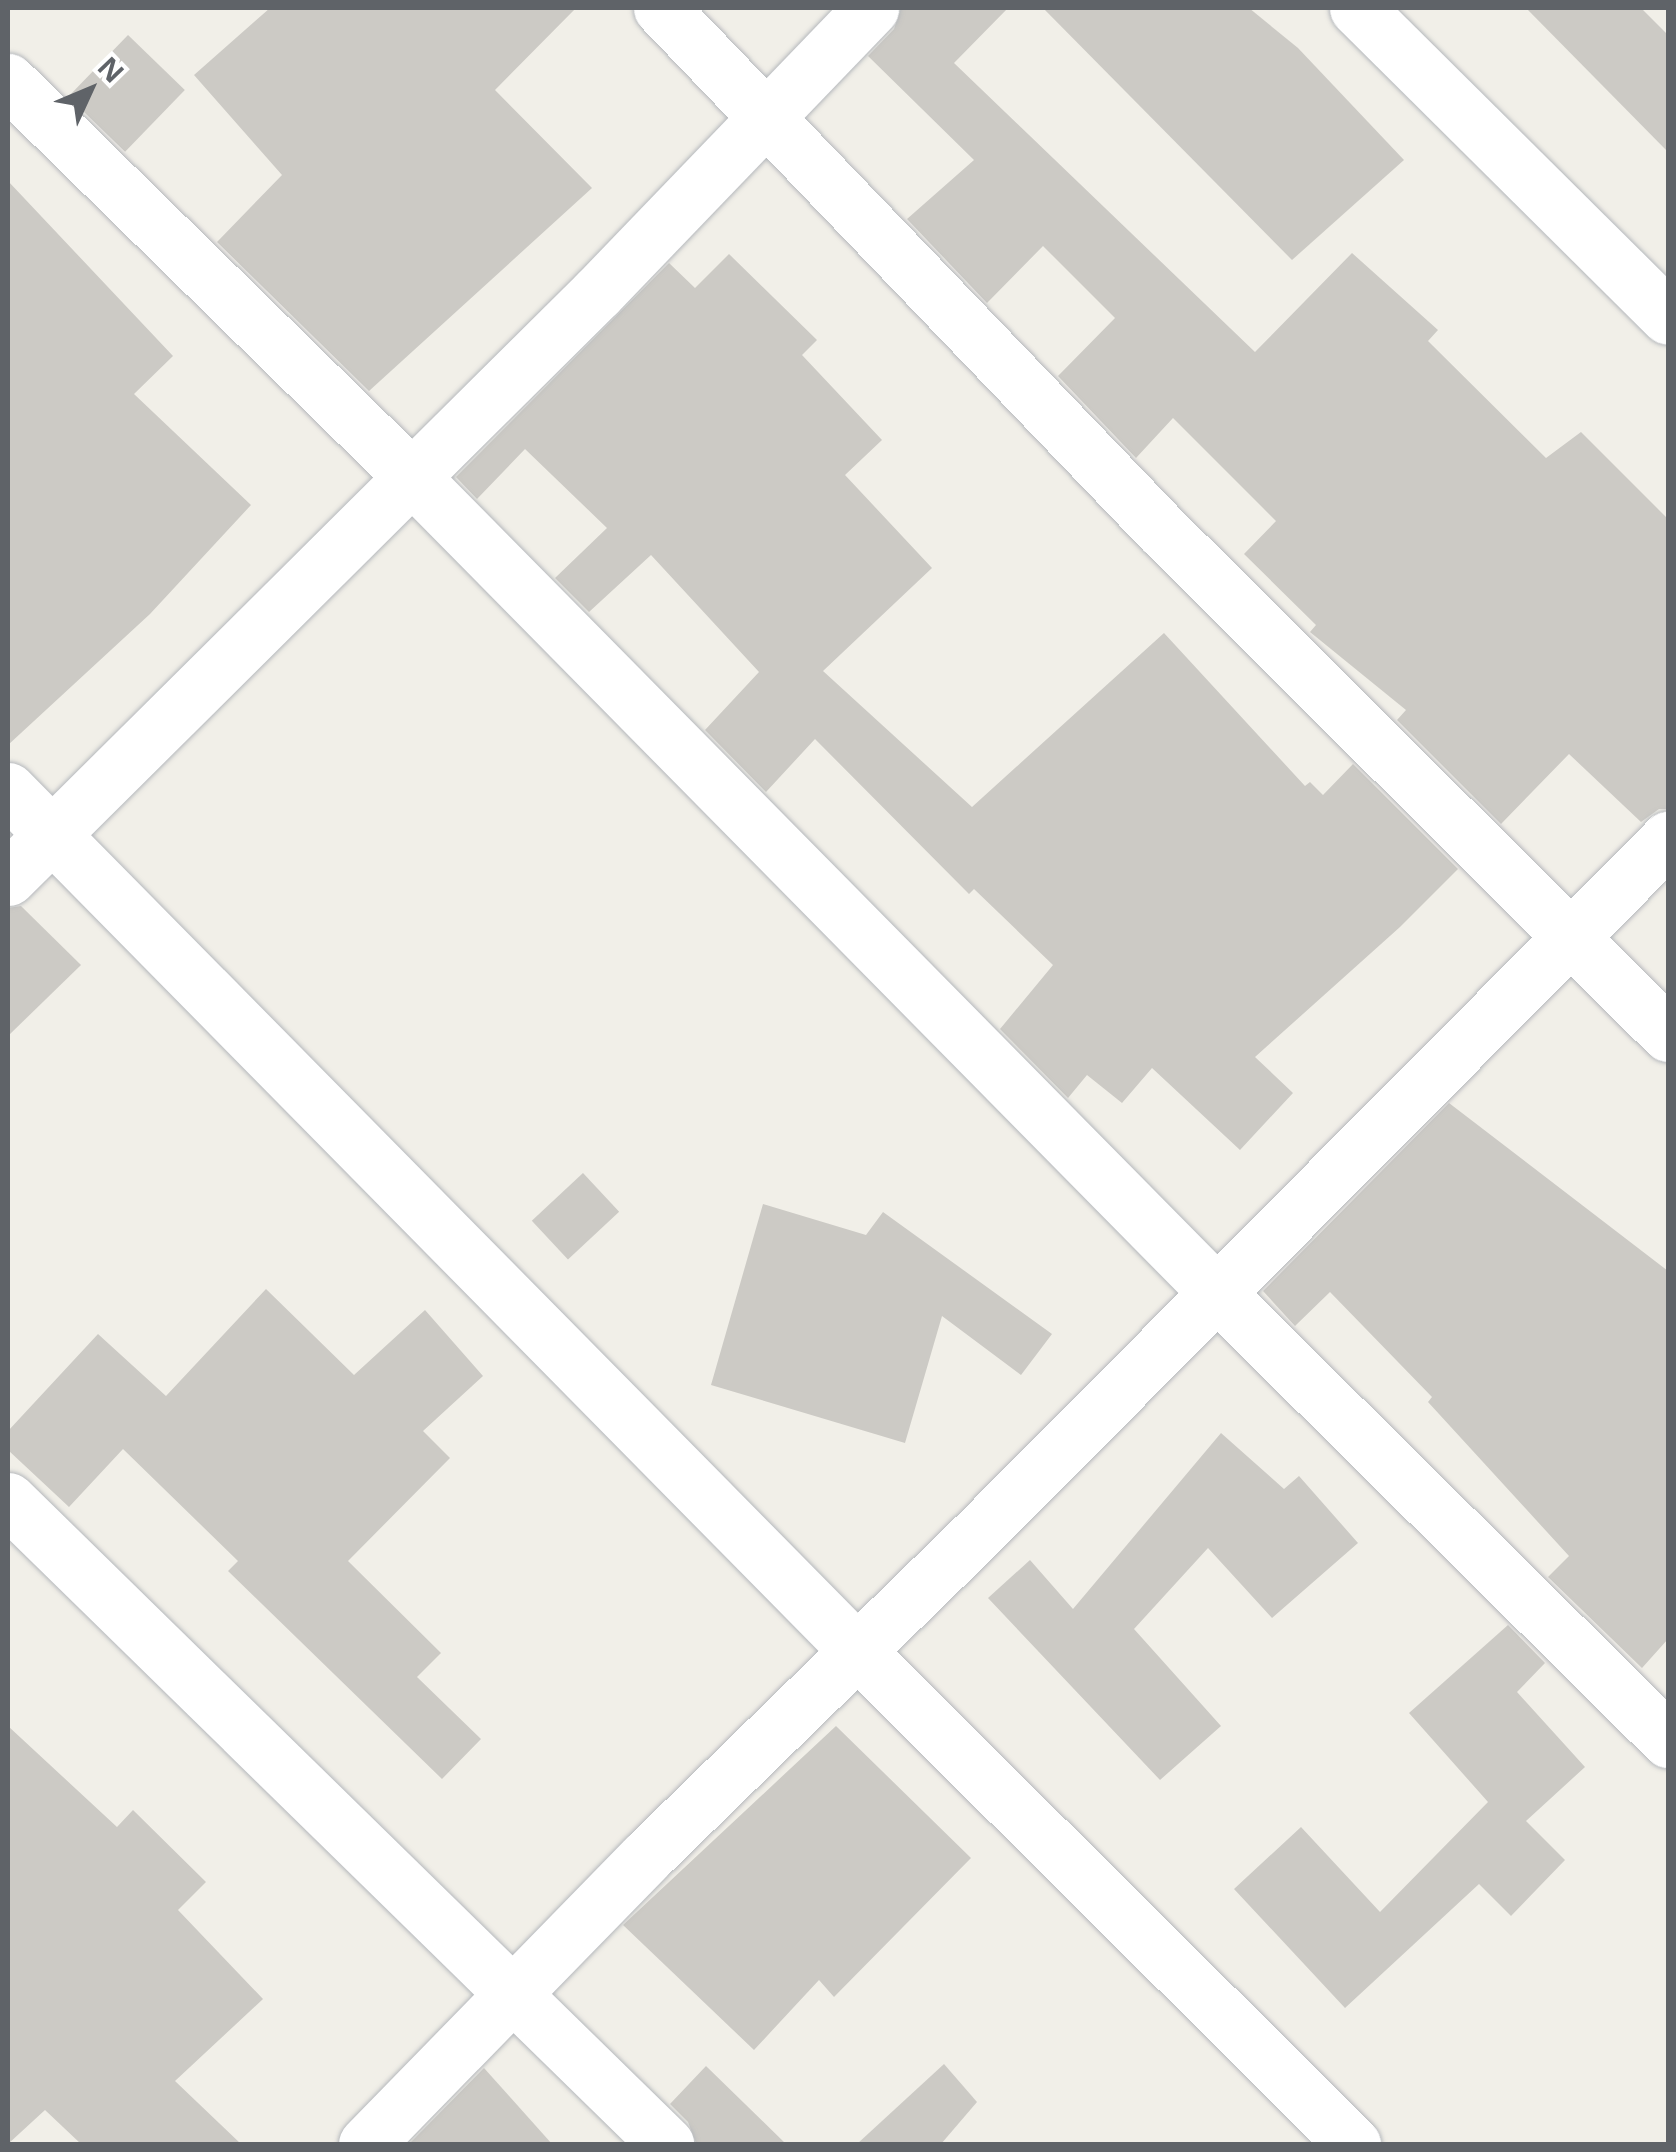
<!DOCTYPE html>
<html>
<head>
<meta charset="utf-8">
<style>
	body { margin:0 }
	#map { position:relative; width:1676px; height:2152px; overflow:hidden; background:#f1efe8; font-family:"Open Sans",sans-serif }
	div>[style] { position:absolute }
	.building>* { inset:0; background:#cccac5; transform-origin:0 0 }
	.roads { filter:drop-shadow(0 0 2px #b5b8bc) drop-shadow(0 0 2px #b5b8bc) }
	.street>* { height:55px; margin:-27.5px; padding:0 27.5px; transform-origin:27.5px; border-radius:27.5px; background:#fff }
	span { translate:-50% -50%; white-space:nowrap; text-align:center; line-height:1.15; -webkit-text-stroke:9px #fff; paint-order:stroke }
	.frame { position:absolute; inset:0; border:10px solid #5f6368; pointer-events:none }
	.north { position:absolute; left:40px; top:40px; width:100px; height:100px; -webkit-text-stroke:8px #fff; paint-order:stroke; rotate:46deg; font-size:28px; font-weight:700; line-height:40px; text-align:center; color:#5f6368 }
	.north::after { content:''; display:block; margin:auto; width:35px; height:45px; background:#5f6368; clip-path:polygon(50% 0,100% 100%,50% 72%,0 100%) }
</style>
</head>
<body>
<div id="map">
	<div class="building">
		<div style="clip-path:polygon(270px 8px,576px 8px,495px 90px,592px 188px,369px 391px,217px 242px,282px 175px,194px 75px)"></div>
		<div style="clip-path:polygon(901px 8px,1008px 8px,954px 63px,1255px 352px,1352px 253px,1438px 330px,1428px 341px,1546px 458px,1581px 432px,1668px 519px,1668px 809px,1659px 809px,1641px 822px,1569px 754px,1501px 824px,1397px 720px,1406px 710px,1310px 632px,1316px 625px,1244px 554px,1276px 521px,1173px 418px,1136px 458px,1058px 376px,1115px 318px,1043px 246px,987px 303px,907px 219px,974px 160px,868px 56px,894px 29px)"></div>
		<div style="clip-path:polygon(1043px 8px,1249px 8px,1298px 48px,1404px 160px,1292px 260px)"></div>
		<div style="clip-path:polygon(1526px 8px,1641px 8px,1668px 35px,1668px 152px)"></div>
		<div style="left:128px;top:35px;width:79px;height:86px;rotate:44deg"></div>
		<div style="clip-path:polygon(8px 181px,173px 356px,134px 394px,251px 505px,150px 614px,8px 745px)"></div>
		<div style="clip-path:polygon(729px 254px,817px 340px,802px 355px,882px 440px,845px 475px,932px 568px,823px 671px,972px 807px,1164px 633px,1305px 786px,1310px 782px,1323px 795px,1353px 764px,1458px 869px,1400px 927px,1255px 1057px,1293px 1093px,1240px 1150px,1152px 1068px,1122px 1103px,1087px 1075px,1068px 1098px,1000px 1029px,1053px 965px,974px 889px,969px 894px,815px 739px,766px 792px,705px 730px,759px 672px,651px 555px,589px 612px,555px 578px,607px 528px,525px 449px,477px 499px,456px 477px,669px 263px,695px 288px)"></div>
		<div style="clip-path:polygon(21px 906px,81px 965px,8px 1036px,8px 908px)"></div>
		<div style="clip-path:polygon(1449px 1103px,1668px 1271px,1668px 1639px,1642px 1668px,1548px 1577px,1569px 1556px,1428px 1402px,1432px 1397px,1330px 1292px,1295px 1326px,1263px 1291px)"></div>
		<div style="left:583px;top:1173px;width:53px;height:70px;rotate:47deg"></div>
		<div style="clip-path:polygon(763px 1204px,866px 1235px,883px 1212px,1052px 1334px,1021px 1375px,942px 1316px,905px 1443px,711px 1385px)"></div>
		<div style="clip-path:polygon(266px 1289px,354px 1375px,425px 1310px,483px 1376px,423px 1431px,450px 1458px,348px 1561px,441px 1653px,417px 1677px,481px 1739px,442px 1779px,228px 1571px,238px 1561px,123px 1449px,69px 1507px,8px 1450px,8px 1431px,98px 1334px,166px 1396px)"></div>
		<div style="clip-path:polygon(1221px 1433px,1284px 1489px,1299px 1476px,1358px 1543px,1272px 1618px,1208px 1548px,1134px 1629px,1221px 1726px,1160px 1780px,988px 1598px,1030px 1560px,1073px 1609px)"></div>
		<div style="clip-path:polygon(1508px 1625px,1545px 1663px,1517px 1692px,1585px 1767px,1526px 1821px,1565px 1860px,1511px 1916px,1479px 1884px,1345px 2008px,1234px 1889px,1301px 1827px,1380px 1912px,1488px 1802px,1409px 1713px)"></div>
		<div style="clip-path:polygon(8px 1726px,117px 1827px,133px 1810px,206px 1882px,178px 1910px,263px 1999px,175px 2081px,241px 2144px,81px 2144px,45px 2110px,8px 2144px)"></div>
		<div style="clip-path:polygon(836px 1726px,971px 1858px,834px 1997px,819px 1980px,754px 2050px,623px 1925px)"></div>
		<div style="clip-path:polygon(944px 2064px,977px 2102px,941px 2144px,857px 2144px)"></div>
		<div style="clip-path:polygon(706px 2066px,786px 2144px,696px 2143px,688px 2122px,670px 2104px)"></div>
		<div style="clip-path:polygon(484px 2068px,552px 2144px,409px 2144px)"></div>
	</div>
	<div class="roads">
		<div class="street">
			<div style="left:661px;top:8px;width:721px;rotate:46.18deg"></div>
			<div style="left:1160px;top:528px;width:717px;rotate:44.89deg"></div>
			<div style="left:1357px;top:8px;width:438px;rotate:44.8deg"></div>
			<div style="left:8px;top:81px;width:566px;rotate:44.43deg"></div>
			<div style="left:412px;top:477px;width:1148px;rotate:45.39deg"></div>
			<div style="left:1218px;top:1294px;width:634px;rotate:44.74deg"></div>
			<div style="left:8px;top:790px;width:1211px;rotate:45.4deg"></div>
			<div style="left:858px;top:1652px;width:698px;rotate:44.83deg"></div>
			<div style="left:8px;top:878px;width:832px;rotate:-44.81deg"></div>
			<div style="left:598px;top:292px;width:394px;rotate:-46.1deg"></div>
			<div style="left:8px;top:1500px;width:921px;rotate:44.38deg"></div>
			<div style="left:366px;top:2144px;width:402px;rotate:-45.7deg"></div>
			<div style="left:647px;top:1856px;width:462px;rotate:-44.3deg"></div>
			<div style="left:978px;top:1533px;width:979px;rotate:-45.17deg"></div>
		</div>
	</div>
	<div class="frame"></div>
	<div class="north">N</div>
</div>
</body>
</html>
